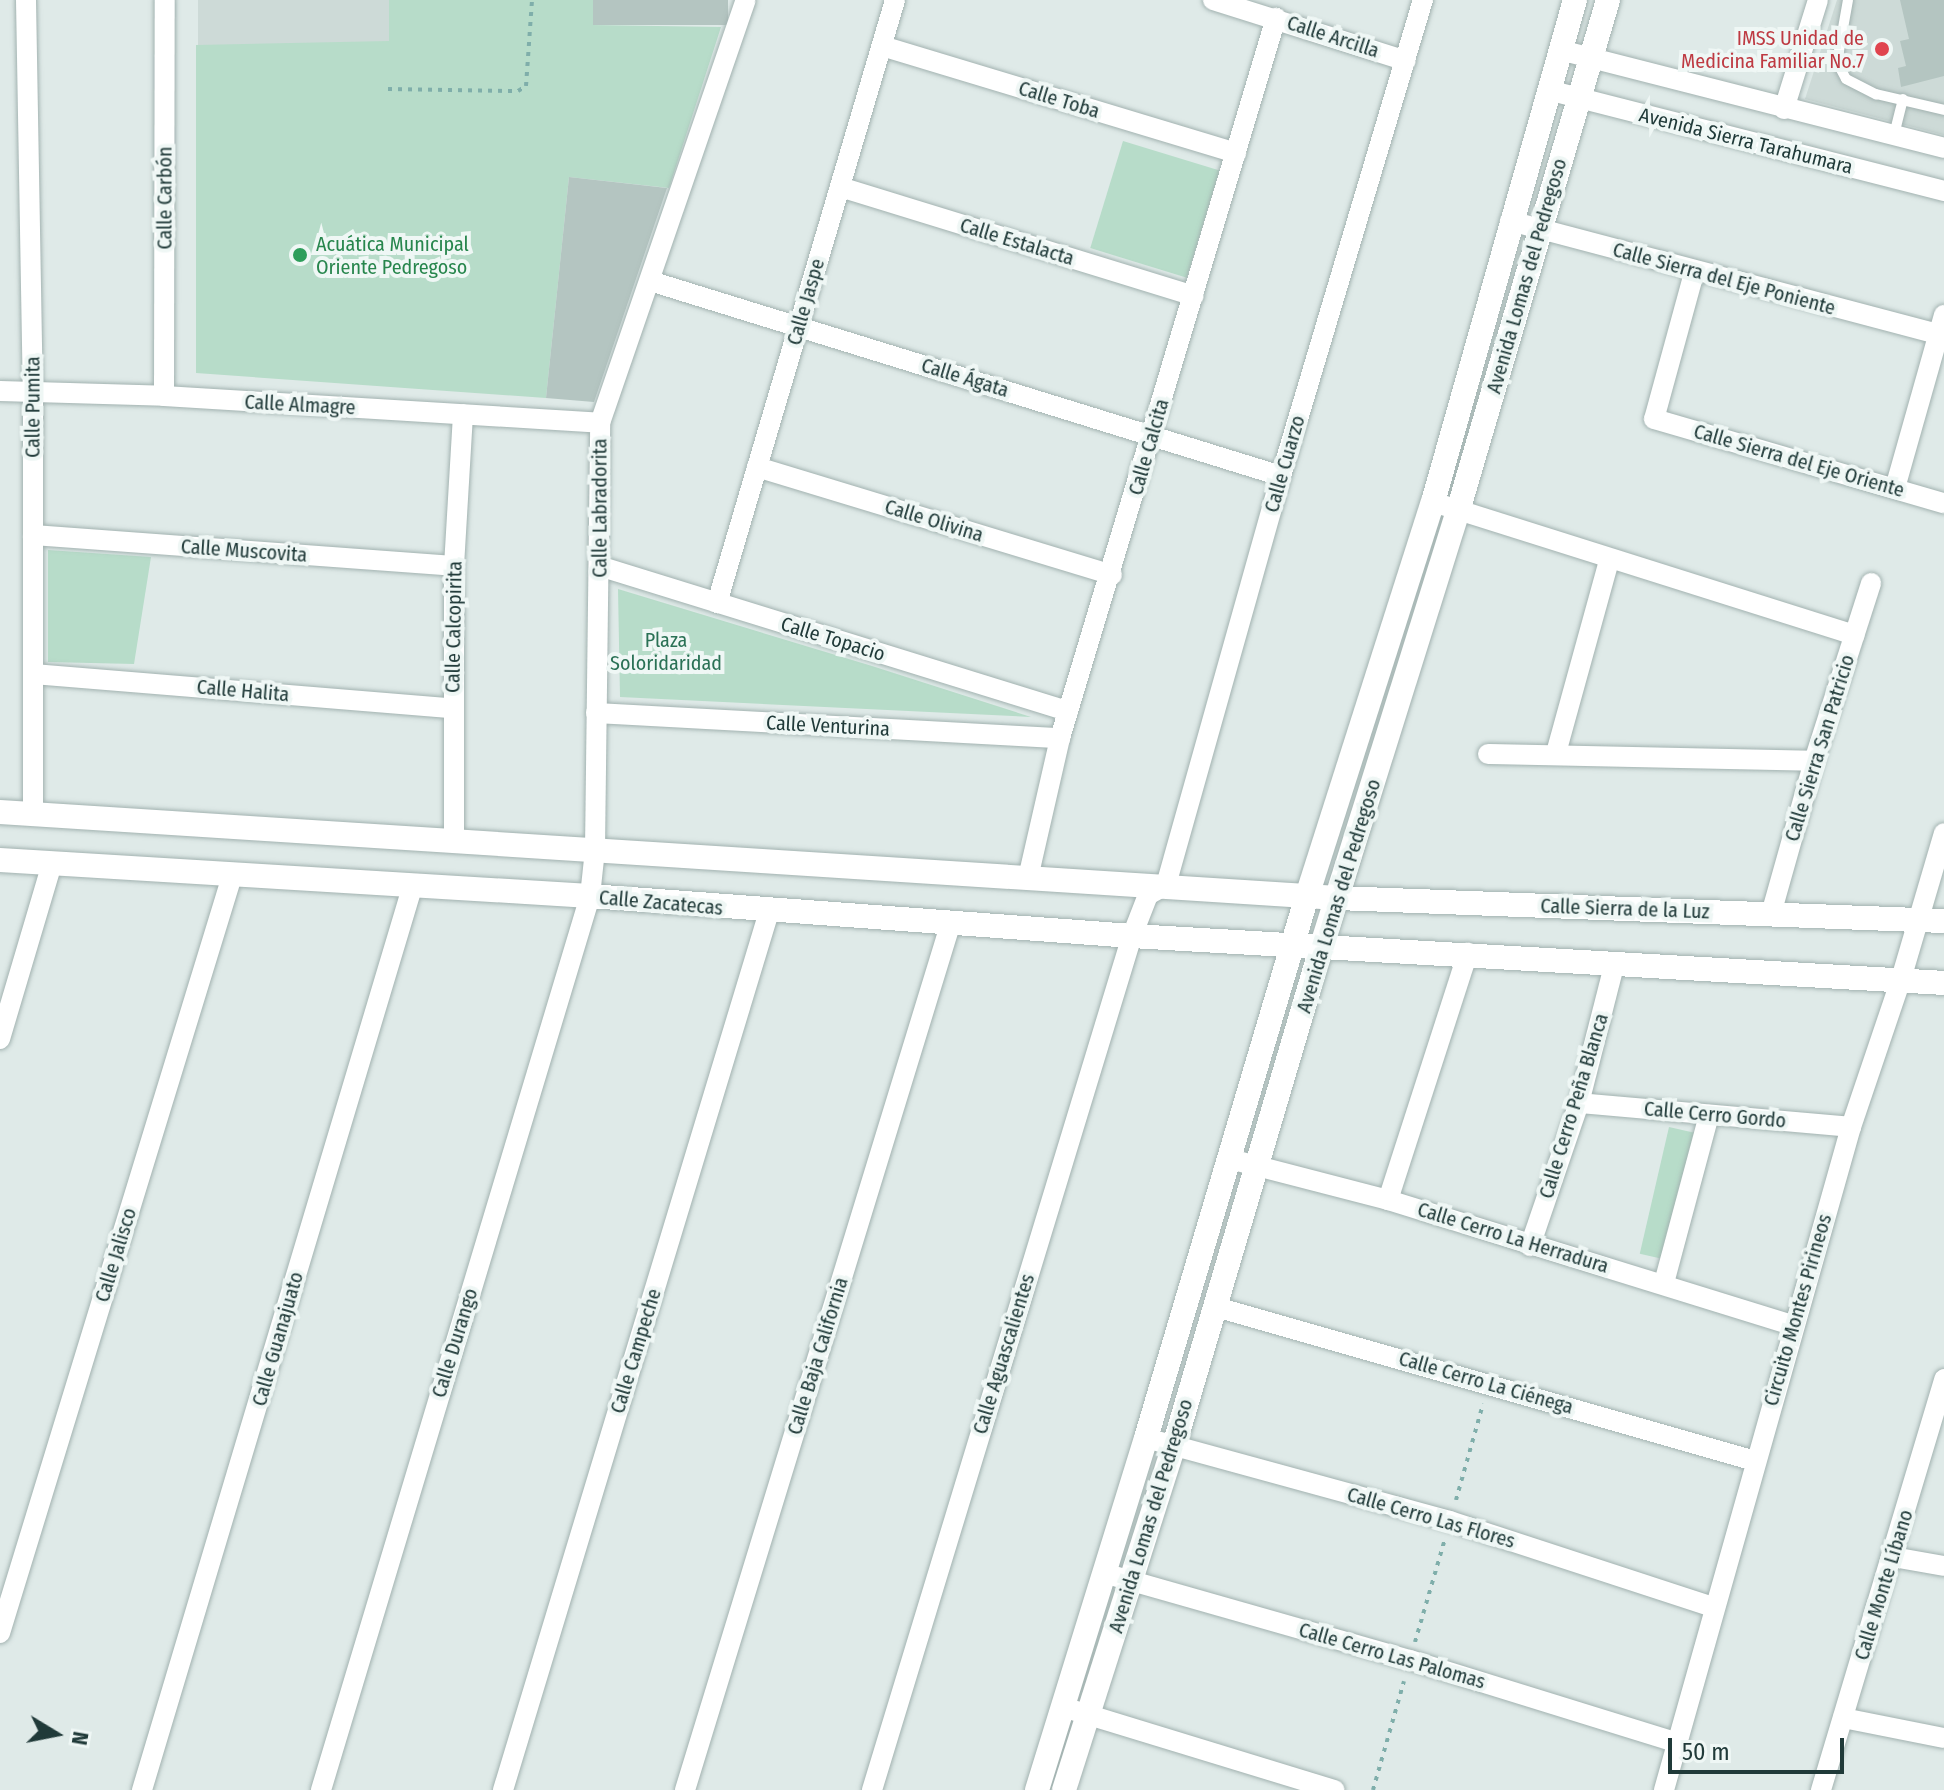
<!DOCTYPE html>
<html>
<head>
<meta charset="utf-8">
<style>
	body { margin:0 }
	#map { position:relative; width:1944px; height:1790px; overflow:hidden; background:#dfeae8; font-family:"Fira Sans Condensed",sans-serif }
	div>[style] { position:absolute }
	.built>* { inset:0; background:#cddad7; transform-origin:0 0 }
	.green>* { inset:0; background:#b7dcc9; transform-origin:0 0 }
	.building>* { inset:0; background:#b4c5c1; transform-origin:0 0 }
	.path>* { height:4px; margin-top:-2px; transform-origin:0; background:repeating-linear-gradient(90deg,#7faeaa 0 4px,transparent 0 10px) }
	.roads { filter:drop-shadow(0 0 2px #a2b2b0) drop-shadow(0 0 2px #a2b2b0) }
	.service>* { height:10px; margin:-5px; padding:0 5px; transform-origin:5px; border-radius:5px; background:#fff }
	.minor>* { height:20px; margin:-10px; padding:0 10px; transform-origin:10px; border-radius:10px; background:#fff }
	.tertiary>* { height:24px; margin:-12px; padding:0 12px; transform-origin:12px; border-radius:12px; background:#fff }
	.dots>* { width:22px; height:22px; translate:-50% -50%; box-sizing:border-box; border:4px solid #eff7f5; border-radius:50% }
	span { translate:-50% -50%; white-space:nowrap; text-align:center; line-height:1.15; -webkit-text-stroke:8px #eff7f5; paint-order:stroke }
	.street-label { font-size:20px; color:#203a39 }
	.health-label { font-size:20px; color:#be3a42 }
	.right { translate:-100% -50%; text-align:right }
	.leisure-label { font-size:20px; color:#27864d }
	.left { translate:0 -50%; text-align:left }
	.park-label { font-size:20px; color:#2a7155 }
	.north { position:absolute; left:16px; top:1694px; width:80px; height:80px; -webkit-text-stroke:6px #eff7f5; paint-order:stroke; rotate:100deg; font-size:22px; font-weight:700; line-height:32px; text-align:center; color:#203a39 }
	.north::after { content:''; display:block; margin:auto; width:28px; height:36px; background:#203a39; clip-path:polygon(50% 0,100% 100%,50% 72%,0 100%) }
	.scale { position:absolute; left:1668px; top:1738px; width:176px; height:36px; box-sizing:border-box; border:4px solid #203a39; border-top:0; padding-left:10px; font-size:24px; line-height:28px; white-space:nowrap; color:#203a39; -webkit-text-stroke:6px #eff7f5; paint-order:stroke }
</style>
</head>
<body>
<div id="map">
	<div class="built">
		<div style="left:198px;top:0;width:191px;height:45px"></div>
		<div style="clip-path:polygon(1837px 0,1944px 0,1944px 135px,1805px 99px)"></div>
	</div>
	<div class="green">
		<div style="clip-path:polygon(389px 0,593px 0,593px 25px,721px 27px,669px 188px,569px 177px,546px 398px,196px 373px,196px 45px,389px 41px)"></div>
		<div style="left:1123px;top:141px;width:101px;height:112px;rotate:17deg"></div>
		<div style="clip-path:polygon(48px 550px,151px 557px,134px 664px,48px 662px)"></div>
		<div style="clip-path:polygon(618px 589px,872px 666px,1031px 717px,620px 697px)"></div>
		<div style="left:1669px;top:1127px;width:26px;height:130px;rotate:13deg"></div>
	</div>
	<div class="building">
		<div style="left:593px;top:0;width:135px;height:25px"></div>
		<div style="clip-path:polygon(1900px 0,1944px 0,1944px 76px,1901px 87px,1898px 68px,1906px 66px,1900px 41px,1909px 39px)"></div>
		<div style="clip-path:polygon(569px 177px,667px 188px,594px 402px,546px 398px)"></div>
	</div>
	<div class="path">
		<div style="left:388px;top:89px;width:130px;rotate:0.9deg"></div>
		<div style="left:518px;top:91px;width:9px;rotate:-32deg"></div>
		<div style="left:526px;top:86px;width:86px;rotate:-86deg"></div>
		<div style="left:1456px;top:1500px;width:100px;rotate:-74.3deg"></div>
		<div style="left:1415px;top:1642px;width:107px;rotate:-73.8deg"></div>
		<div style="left:1373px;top:1790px;width:113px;rotate:-74.1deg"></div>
	</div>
	<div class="roads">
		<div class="service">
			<div style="left:1848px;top:0;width:63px;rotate:100.1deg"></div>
			<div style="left:1837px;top:62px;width:19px;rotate:62deg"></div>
			<div style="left:1846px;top:79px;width:34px;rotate:27deg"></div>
			<div style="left:1876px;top:94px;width:70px;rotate:13.2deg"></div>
			<div style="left:1894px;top:135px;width:37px;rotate:-76deg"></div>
		</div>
		<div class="minor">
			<div style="left:26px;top:0;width:392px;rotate:89deg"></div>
			<div style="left:33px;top:392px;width:422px;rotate:90deg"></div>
			<div style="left:1213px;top:0;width:202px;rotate:17.5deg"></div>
			<div style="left:882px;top:46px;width:370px;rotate:16.8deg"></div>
			<div style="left:1560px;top:50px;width:396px;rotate:14.3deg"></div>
			<div style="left:1548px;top:90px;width:409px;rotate:14.3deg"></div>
			<div style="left:1784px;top:109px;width:114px;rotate:-72.7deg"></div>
			<div style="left:840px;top:187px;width:370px;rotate:17.1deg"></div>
			<div style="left:1510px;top:221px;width:443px;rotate:14.8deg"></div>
			<div style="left:1694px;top:273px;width:151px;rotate:105.3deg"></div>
			<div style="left:1654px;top:419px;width:302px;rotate:16.2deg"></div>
			<div style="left:650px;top:281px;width:660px;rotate:17.17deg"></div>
			<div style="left:0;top:391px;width:164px;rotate:1.7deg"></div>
			<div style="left:164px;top:396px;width:437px;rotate:3.5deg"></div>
			<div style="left:164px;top:396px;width:396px;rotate:-89.9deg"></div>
			<div style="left:757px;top:467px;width:371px;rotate:16.9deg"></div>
			<div style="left:1895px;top:488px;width:180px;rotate:-74.2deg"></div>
			<div style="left:1433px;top:502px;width:442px;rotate:17.5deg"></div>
			<div style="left:33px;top:535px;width:422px;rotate:4.2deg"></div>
			<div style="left:599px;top:566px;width:491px;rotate:17.2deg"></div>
			<div style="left:717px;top:603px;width:629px;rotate:-73.55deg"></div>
			<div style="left:34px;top:674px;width:419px;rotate:4.7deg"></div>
			<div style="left:596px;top:713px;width:465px;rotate:3.1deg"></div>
			<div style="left:1556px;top:753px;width:200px;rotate:-74.6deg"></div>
			<div style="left:1488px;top:754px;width:326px;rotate:1.2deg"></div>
			<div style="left:454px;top:840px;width:274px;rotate:-90deg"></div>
			<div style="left:454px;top:566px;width:152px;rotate:-86.6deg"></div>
			<div style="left:1028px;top:878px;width:144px;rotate:-77.1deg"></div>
			<div style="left:1060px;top:738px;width:752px;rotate:-73.3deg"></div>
			<div style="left:1771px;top:914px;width:159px;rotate:-74.3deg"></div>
			<div style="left:1814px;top:761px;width:187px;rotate:-72.2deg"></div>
			<div style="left:0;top:1039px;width:183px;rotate:-73.5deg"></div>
			<div style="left:1579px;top:1103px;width:273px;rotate:5deg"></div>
			<div style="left:1230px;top:1159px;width:163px;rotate:14.5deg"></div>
			<div style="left:1388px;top:1200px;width:425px;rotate:17.2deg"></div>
			<div style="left:1388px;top:1200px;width:260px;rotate:-72.1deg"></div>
			<div style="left:1530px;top:1246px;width:151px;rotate:-71.1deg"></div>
			<div style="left:1579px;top:1103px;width:141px;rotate:-75.7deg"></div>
			<div style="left:1664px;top:1283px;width:174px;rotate:-75deg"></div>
			<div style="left:1216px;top:1307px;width:561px;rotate:15.95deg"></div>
			<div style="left:1146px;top:1438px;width:315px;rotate:15.3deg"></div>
			<div style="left:1450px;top:1521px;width:277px;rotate:18.1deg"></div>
			<div style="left:1893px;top:1557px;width:52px;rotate:10deg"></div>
			<div style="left:1104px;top:1573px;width:318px;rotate:15.9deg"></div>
			<div style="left:1410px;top:1660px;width:281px;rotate:17.2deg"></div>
			<div style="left:0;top:1633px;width:792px;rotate:-72.96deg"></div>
			<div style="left:1063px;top:1707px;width:284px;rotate:17deg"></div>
			<div style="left:1843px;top:1718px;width:103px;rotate:11.2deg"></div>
			<div style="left:142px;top:1790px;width:942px;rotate:-73.34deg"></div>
			<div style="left:321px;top:1790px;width:934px;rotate:-73.25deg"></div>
			<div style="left:590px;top:896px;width:46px;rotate:-83.8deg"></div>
			<div style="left:595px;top:850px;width:427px;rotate:-89.3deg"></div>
			<div style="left:600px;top:423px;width:447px;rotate:-71deg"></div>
			<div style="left:503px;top:1790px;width:917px;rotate:-73.15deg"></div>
			<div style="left:685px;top:1790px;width:908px;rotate:-72.96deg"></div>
			<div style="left:872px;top:1790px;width:893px;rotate:-73.07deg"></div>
			<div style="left:1132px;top:936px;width:44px;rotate:-68.7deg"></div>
			<div style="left:1148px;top:895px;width:21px;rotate:-29deg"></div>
			<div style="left:1166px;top:885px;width:425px;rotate:-74.3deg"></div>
			<div style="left:1281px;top:476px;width:497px;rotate:-73.4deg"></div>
			<div style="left:1664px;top:1790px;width:689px;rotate:-74.25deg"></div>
			<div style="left:1851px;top:1127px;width:156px;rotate:-71.3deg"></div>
			<div style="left:1901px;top:979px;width:152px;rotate:-73.6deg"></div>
			<div style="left:1821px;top:1790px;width:429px;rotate:-73.3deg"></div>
		</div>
		<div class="tertiary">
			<div style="left:0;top:812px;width:1340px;rotate:3.68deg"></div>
			<div style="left:1337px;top:898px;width:607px;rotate:2.17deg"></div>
			<div style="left:0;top:860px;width:591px;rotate:3.49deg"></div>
			<div style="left:590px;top:896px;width:543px;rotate:4.22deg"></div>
			<div style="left:1132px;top:936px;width:813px;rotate:3.31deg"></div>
			<div style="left:1037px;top:1790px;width:368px;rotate:-72.8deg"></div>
			<div style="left:1146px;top:1438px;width:565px;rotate:-73.46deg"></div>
			<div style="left:1307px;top:896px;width:414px;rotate:-72.3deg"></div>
			<div style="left:1433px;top:502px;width:522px;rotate:-74.21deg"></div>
			<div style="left:1064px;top:1790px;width:361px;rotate:-72.3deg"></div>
			<div style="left:1174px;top:1446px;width:519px;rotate:-73.55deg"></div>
			<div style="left:1321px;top:948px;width:458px;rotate:-72.6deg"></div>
			<div style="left:1458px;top:511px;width:533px;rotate:-73.64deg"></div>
		</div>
	</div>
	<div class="dots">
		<div style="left:1882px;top:49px;background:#e0444e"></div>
		<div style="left:300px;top:255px;background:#2e9e5b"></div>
	</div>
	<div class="street-label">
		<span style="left:1333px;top:37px;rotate:18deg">Calle Arcilla</span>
		<span style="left:1059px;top:100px;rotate:17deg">Calle Toba</span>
		<span style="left:1746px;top:141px;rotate:14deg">Avenida Sierra Tarahumara</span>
		<span style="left:165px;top:198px;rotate:-90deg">Calle Carbón</span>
		<span style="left:1017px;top:242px;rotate:17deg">Calle Estalacta</span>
		<span style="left:1527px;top:276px;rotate:-74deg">Avenida Lomas del Pedregoso</span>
		<span style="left:1724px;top:279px;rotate:15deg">Calle Sierra del Eje Poniente</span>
		<span style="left:806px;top:302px;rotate:-74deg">Calle Jaspe</span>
		<span style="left:965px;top:378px;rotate:17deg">Calle Ágata</span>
		<span style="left:300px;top:405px;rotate:3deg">Calle Almagre</span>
		<span style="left:33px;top:407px;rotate:-90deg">Calle Pumita</span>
		<span style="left:1149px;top:447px;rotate:-74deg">Calle Calcita</span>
		<span style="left:1799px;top:461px;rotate:16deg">Calle Sierra del Eje Oriente</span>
		<span style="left:1285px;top:464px;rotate:-74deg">Calle Cuarzo</span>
		<span style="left:600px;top:508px;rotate:-90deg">Calle Labradorita</span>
		<span style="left:934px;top:521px;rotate:17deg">Calle Olivina</span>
		<span style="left:244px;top:551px;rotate:4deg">Calle Muscovita</span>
		<span style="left:454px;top:627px;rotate:-89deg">Calle Calcopirita</span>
		<span style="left:833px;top:639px;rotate:17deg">Calle Topacio</span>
		<span style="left:243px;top:691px;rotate:5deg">Calle Halita</span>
		<span style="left:828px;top:726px;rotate:3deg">Calle Venturina</span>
		<span style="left:1820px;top:748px;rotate:-73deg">Calle Sierra San Patricio</span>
		<span style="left:1339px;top:896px;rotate:-73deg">Avenida Lomas del Pedregoso</span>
		<span style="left:661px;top:903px;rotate:5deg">Calle Zacatecas</span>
		<span style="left:1625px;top:909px;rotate:2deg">Calle Sierra de la Luz</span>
		<span style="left:1574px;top:1106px;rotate:-73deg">Calle Cerro Peña Blanca</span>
		<span style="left:1715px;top:1115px;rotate:5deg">Calle Cerro Gordo</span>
		<span style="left:1513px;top:1238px;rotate:17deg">Calle Cerro La Herradura</span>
		<span style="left:116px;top:1255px;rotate:-73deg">Calle Jalisco</span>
		<span style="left:1798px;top:1310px;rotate:-74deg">Circuito Montes Pirineos</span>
		<span style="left:278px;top:1339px;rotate:-74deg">Calle Guanajuato</span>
		<span style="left:455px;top:1343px;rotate:-73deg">Calle Durango</span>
		<span style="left:636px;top:1351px;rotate:-73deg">Calle Campeche</span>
		<span style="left:1004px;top:1354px;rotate:-73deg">Calle Aguascalientes</span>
		<span style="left:818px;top:1356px;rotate:-73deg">Calle Baja California</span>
		<span style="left:1486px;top:1383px;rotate:16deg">Calle Cerro La Ciénega</span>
		<span style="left:1151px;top:1516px;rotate:-73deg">Avenida Lomas del Pedregoso</span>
		<span style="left:1431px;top:1518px;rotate:16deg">Calle Cerro Las Flores</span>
		<span style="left:1884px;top:1585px;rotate:-73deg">Calle Monte Líbano</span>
		<span style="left:1392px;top:1656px;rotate:16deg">Calle Cerro Las Palomas</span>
	</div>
	<div class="health-label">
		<span class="right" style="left:1864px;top:50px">IMSS Unidad de<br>Medicina Familiar No.7</span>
	</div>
	<div class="leisure-label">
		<span class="left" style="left:316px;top:256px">Acuática Municipal<br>Oriente Pedregoso</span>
	</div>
	<div class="park-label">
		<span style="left:666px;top:652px">Plaza<br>Soloridaridad</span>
	</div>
	<div class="north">N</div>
	<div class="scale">50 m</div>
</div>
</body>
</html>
